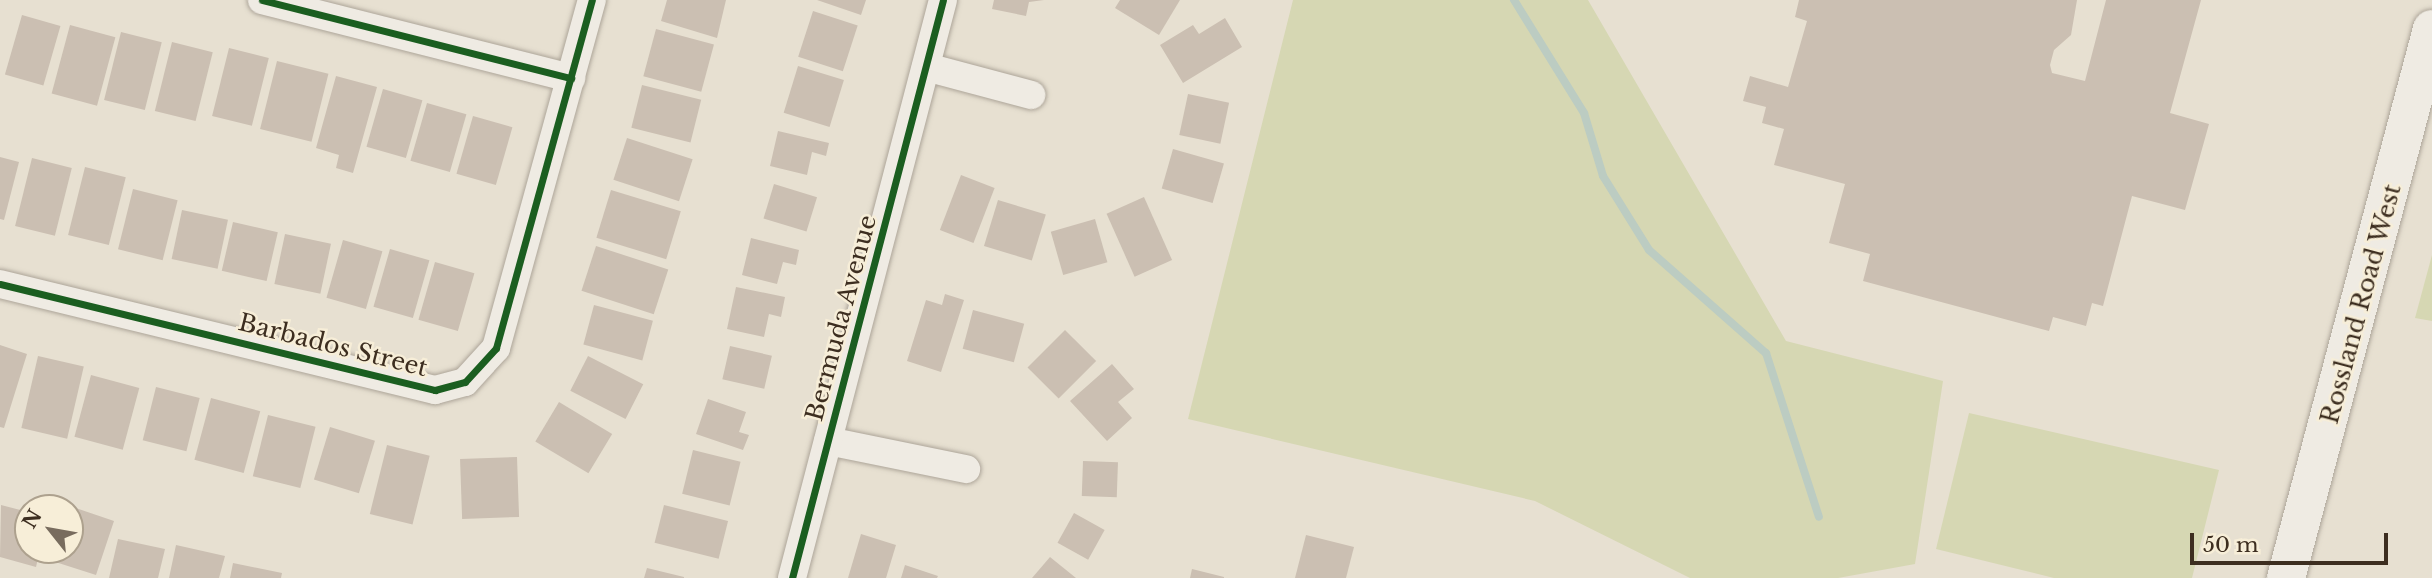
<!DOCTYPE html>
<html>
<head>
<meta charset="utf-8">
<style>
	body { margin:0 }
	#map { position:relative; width:2432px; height:578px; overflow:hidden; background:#e7e0d1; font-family:"Libre Baskerville",serif }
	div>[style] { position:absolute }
	.green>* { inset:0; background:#d6d7b3 }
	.stream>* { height:8px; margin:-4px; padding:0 4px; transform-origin:4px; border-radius:4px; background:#bcccc2 }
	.building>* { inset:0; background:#cbbfb2; transform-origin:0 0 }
	.roads { filter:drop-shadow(0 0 2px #ada599) drop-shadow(0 0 2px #ada599) }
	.street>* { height:28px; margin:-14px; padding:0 14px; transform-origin:14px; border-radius:14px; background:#efebe3 }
	.secondary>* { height:38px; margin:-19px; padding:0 19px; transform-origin:19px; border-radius:19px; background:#efebe3 }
	.cycleway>* { height:7px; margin:-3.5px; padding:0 3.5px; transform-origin:3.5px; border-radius:3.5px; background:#1b5e20 }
	span { translate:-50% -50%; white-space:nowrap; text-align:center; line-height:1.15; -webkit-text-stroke:5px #f7eed8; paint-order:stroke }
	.street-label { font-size:24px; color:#3d2e20 }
	.north { position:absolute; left:14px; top:494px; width:70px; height:70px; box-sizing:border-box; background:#f7eed8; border:2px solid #ada18e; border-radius:50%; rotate:301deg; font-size:19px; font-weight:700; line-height:28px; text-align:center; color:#3d2e20 }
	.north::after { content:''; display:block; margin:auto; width:24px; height:32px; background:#786c5e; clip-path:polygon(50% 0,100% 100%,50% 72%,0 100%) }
	.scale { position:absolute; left:2190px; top:533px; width:198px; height:32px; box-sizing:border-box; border:4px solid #3d2e20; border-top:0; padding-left:9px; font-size:21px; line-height:24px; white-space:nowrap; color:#3d2e20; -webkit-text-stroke:5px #f7eed8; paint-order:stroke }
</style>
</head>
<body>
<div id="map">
	<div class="green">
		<div style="clip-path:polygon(1293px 0,1588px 0,1786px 341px,1943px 381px,1915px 564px,1838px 578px,1690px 578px,1535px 501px,1188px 419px)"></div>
		<div style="clip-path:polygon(2432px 255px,2432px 321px,2415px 318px)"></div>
		<div style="clip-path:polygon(1969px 413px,2219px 470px,2192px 578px,2054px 578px,1936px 549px)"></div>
	</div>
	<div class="stream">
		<div style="left:1514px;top:0;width:133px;rotate:58.2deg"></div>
		<div style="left:1584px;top:113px;width:66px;rotate:73.2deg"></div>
		<div style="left:1603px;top:176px;width:87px;rotate:58.1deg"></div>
		<div style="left:1649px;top:250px;width:156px;rotate:41.4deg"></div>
		<div style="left:1766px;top:353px;width:172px;rotate:72.1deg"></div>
	</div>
	<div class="building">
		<div style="clip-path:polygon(667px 0,726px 0,717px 38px,661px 21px)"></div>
		<div style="clip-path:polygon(817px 0,866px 0,861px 15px)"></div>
		<div style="clip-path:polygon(994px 0,1044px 0,1029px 2px,1026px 16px,992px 9px)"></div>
		<div style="clip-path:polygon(1120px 0,1180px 0,1159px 35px,1115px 8px)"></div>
		<div style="clip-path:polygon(1799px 0,2077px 0,2071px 35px,2054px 50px,2050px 65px,2052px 73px,2085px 81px,2106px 0,2201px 0,2170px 113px,2209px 124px,2185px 210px,2132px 196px,2103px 306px,2092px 303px,2086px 326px,2053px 317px,2049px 331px,1863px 281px,1870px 254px,1829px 243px,1845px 184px,1774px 165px,1784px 129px,1762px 123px,1766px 107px,1743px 101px,1750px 76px,1788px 87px,1807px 21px,1795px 17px)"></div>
		<div style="left:813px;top:11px;width:47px;height:48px;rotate:18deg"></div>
		<div style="left:22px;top:15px;width:40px;height:62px;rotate:16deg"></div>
		<div style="clip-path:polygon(1225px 18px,1242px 47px,1183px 83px,1160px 45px,1193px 25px,1199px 34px)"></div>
		<div style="left:70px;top:25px;width:47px;height:71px;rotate:15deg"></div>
		<div style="left:656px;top:29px;width:60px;height:49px;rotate:15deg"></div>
		<div style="left:121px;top:32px;width:42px;height:70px;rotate:14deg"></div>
		<div style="left:172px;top:42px;width:42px;height:71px;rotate:14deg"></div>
		<div style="left:229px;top:48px;width:41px;height:70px;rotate:14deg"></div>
		<div style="left:277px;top:61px;width:53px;height:70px;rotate:14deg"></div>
		<div style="left:798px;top:66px;width:48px;height:49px;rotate:17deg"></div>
		<div style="clip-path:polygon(336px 76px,377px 87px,353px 173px,336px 168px,339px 155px,316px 148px)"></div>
		<div style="left:642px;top:85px;width:61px;height:44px;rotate:14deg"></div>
		<div style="left:383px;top:89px;width:41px;height:60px;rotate:16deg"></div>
		<div style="left:1188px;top:94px;width:42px;height:42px;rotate:12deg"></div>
		<div style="left:427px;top:103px;width:41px;height:60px;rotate:16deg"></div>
		<div style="left:473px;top:116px;width:41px;height:60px;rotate:16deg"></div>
		<div style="clip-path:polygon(778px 131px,829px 143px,826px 156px,812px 152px,807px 175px,770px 166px)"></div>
		<div style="left:627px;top:138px;width:69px;height:44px;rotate:18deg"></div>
		<div style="left:1173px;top:149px;width:53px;height:41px;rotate:16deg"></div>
		<div style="clip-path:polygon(0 157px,19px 162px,4px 220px,0 219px)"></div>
		<div style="left:32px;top:158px;width:41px;height:70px;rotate:14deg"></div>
		<div style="left:85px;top:167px;width:42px;height:70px;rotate:14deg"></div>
		<div style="left:961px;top:175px;width:36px;height:59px;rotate:21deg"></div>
		<div style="left:774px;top:184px;width:45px;height:36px;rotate:17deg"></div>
		<div style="left:133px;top:189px;width:46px;height:62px;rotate:14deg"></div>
		<div style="left:611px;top:190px;width:73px;height:50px;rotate:17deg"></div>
		<div style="left:1144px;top:197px;width:69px;height:41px;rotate:66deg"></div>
		<div style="left:998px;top:200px;width:50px;height:48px;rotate:17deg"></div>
		<div style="left:182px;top:210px;width:47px;height:50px;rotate:12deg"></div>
		<div style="left:1095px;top:219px;width:45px;height:46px;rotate:74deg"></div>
		<div style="left:233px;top:222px;width:46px;height:50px;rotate:13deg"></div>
		<div style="left:285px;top:234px;width:47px;height:51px;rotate:12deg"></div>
		<div style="clip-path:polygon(751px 238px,799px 250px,796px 265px,783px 262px,777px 284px,742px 275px)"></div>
		<div style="left:343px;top:240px;width:41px;height:60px;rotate:16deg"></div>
		<div style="left:596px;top:246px;width:76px;height:47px;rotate:18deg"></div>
		<div style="left:390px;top:249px;width:41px;height:60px;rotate:16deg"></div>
		<div style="left:435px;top:262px;width:41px;height:60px;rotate:16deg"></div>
		<div style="clip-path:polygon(736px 287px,785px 297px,781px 317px,769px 314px,764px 337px,727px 329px)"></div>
		<div style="clip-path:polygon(945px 294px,964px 300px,941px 372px,907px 361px,926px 300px,942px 305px)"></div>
		<div style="left:594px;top:305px;width:61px;height:41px;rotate:15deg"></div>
		<div style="left:973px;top:310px;width:53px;height:40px;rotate:15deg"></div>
		<div style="left:1065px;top:330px;width:44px;height:53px;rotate:45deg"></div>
		<div style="clip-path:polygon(0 345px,27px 354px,4px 428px,0 427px)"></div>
		<div style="left:730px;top:346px;width:43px;height:34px;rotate:13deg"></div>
		<div style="left:38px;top:356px;width:47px;height:74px;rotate:13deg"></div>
		<div style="left:588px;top:356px;width:62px;height:39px;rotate:27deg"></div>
		<div style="clip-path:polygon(1112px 364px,1134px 389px,1118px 402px,1132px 418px,1107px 441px,1070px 401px)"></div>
		<div style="left:91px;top:375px;width:50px;height:64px;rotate:15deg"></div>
		<div style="left:156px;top:387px;width:45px;height:55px;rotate:14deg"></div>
		<div style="left:211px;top:398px;width:51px;height:64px;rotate:15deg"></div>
		<div style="clip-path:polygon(708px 399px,746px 412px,739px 432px,749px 435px,743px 450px,696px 434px)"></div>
		<div style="left:559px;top:402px;width:62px;height:46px;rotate:31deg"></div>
		<div style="left:268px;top:415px;width:49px;height:63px;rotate:14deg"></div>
		<div style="left:330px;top:427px;width:47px;height:55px;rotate:17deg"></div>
		<div style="left:387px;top:445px;width:44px;height:71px;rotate:14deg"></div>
		<div style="left:693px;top:450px;width:49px;height:45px;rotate:14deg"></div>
		<div style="left:517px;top:457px;width:60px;height:57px;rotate:88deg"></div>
		<div style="left:1083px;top:461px;width:35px;height:35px;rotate:2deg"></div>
		<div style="clip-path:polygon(64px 504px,114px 521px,96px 575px,46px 559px,49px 550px,70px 550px,70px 508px)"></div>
		<div style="clip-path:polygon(1px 505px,28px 512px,28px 550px,40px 550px,36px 567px,0 557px)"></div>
		<div style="left:664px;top:505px;width:66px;height:39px;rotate:14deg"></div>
		<div style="left:1074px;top:513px;width:35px;height:34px;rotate:29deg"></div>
		<div style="clip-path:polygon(861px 534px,896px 545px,886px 578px,848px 578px)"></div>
		<div style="clip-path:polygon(1306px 535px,1354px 547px,1346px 578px,1295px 578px)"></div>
		<div style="clip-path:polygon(118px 539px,165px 549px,158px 578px,109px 578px)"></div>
		<div style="clip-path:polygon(176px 545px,225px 556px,219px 578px,169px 578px)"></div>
		<div style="clip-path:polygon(1050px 557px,1076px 578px,1032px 578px)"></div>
		<div style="clip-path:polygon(233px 563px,282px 573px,281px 578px,230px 578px)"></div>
		<div style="clip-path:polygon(905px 565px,938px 576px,937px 578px,901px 578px)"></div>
		<div style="clip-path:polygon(647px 568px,684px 577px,684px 578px,644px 578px)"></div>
		<div style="clip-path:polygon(1192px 569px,1224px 577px,1224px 578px,1190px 578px)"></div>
	</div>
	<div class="roads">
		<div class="street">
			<div style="left:262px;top:0;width:319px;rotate:14.2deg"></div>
			<div style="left:926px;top:67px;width:109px;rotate:14.9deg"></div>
			<div style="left:0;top:284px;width:448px;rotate:13.7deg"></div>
			<div style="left:435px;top:390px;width:31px;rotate:-15deg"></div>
			<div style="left:465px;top:382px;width:46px;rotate:-47.6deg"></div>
			<div style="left:496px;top:348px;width:361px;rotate:-74.6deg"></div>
			<div style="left:828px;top:441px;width:141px;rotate:11.5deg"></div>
			<div style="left:792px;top:578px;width:597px;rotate:-75.36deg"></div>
		</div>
		<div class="secondary">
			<div style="left:2286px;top:578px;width:568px;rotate:-75.11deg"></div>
		</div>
	</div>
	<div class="cycleway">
		<div style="left:262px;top:0;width:319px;rotate:14.2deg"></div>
		<div style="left:0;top:284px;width:448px;rotate:13.7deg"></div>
		<div style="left:435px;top:390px;width:31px;rotate:-15deg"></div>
		<div style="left:465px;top:382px;width:46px;rotate:-47.6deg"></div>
		<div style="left:496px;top:348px;width:361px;rotate:-74.6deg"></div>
		<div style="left:792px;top:578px;width:597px;rotate:-75.36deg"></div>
	</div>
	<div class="street-label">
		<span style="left:2361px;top:304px;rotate:-75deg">Rossland Road West</span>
		<span style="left:841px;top:318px;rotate:-75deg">Bermuda Avenue</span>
		<span style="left:333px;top:345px;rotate:14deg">Barbados Street</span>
	</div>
	<div class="north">N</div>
	<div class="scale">50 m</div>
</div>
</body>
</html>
